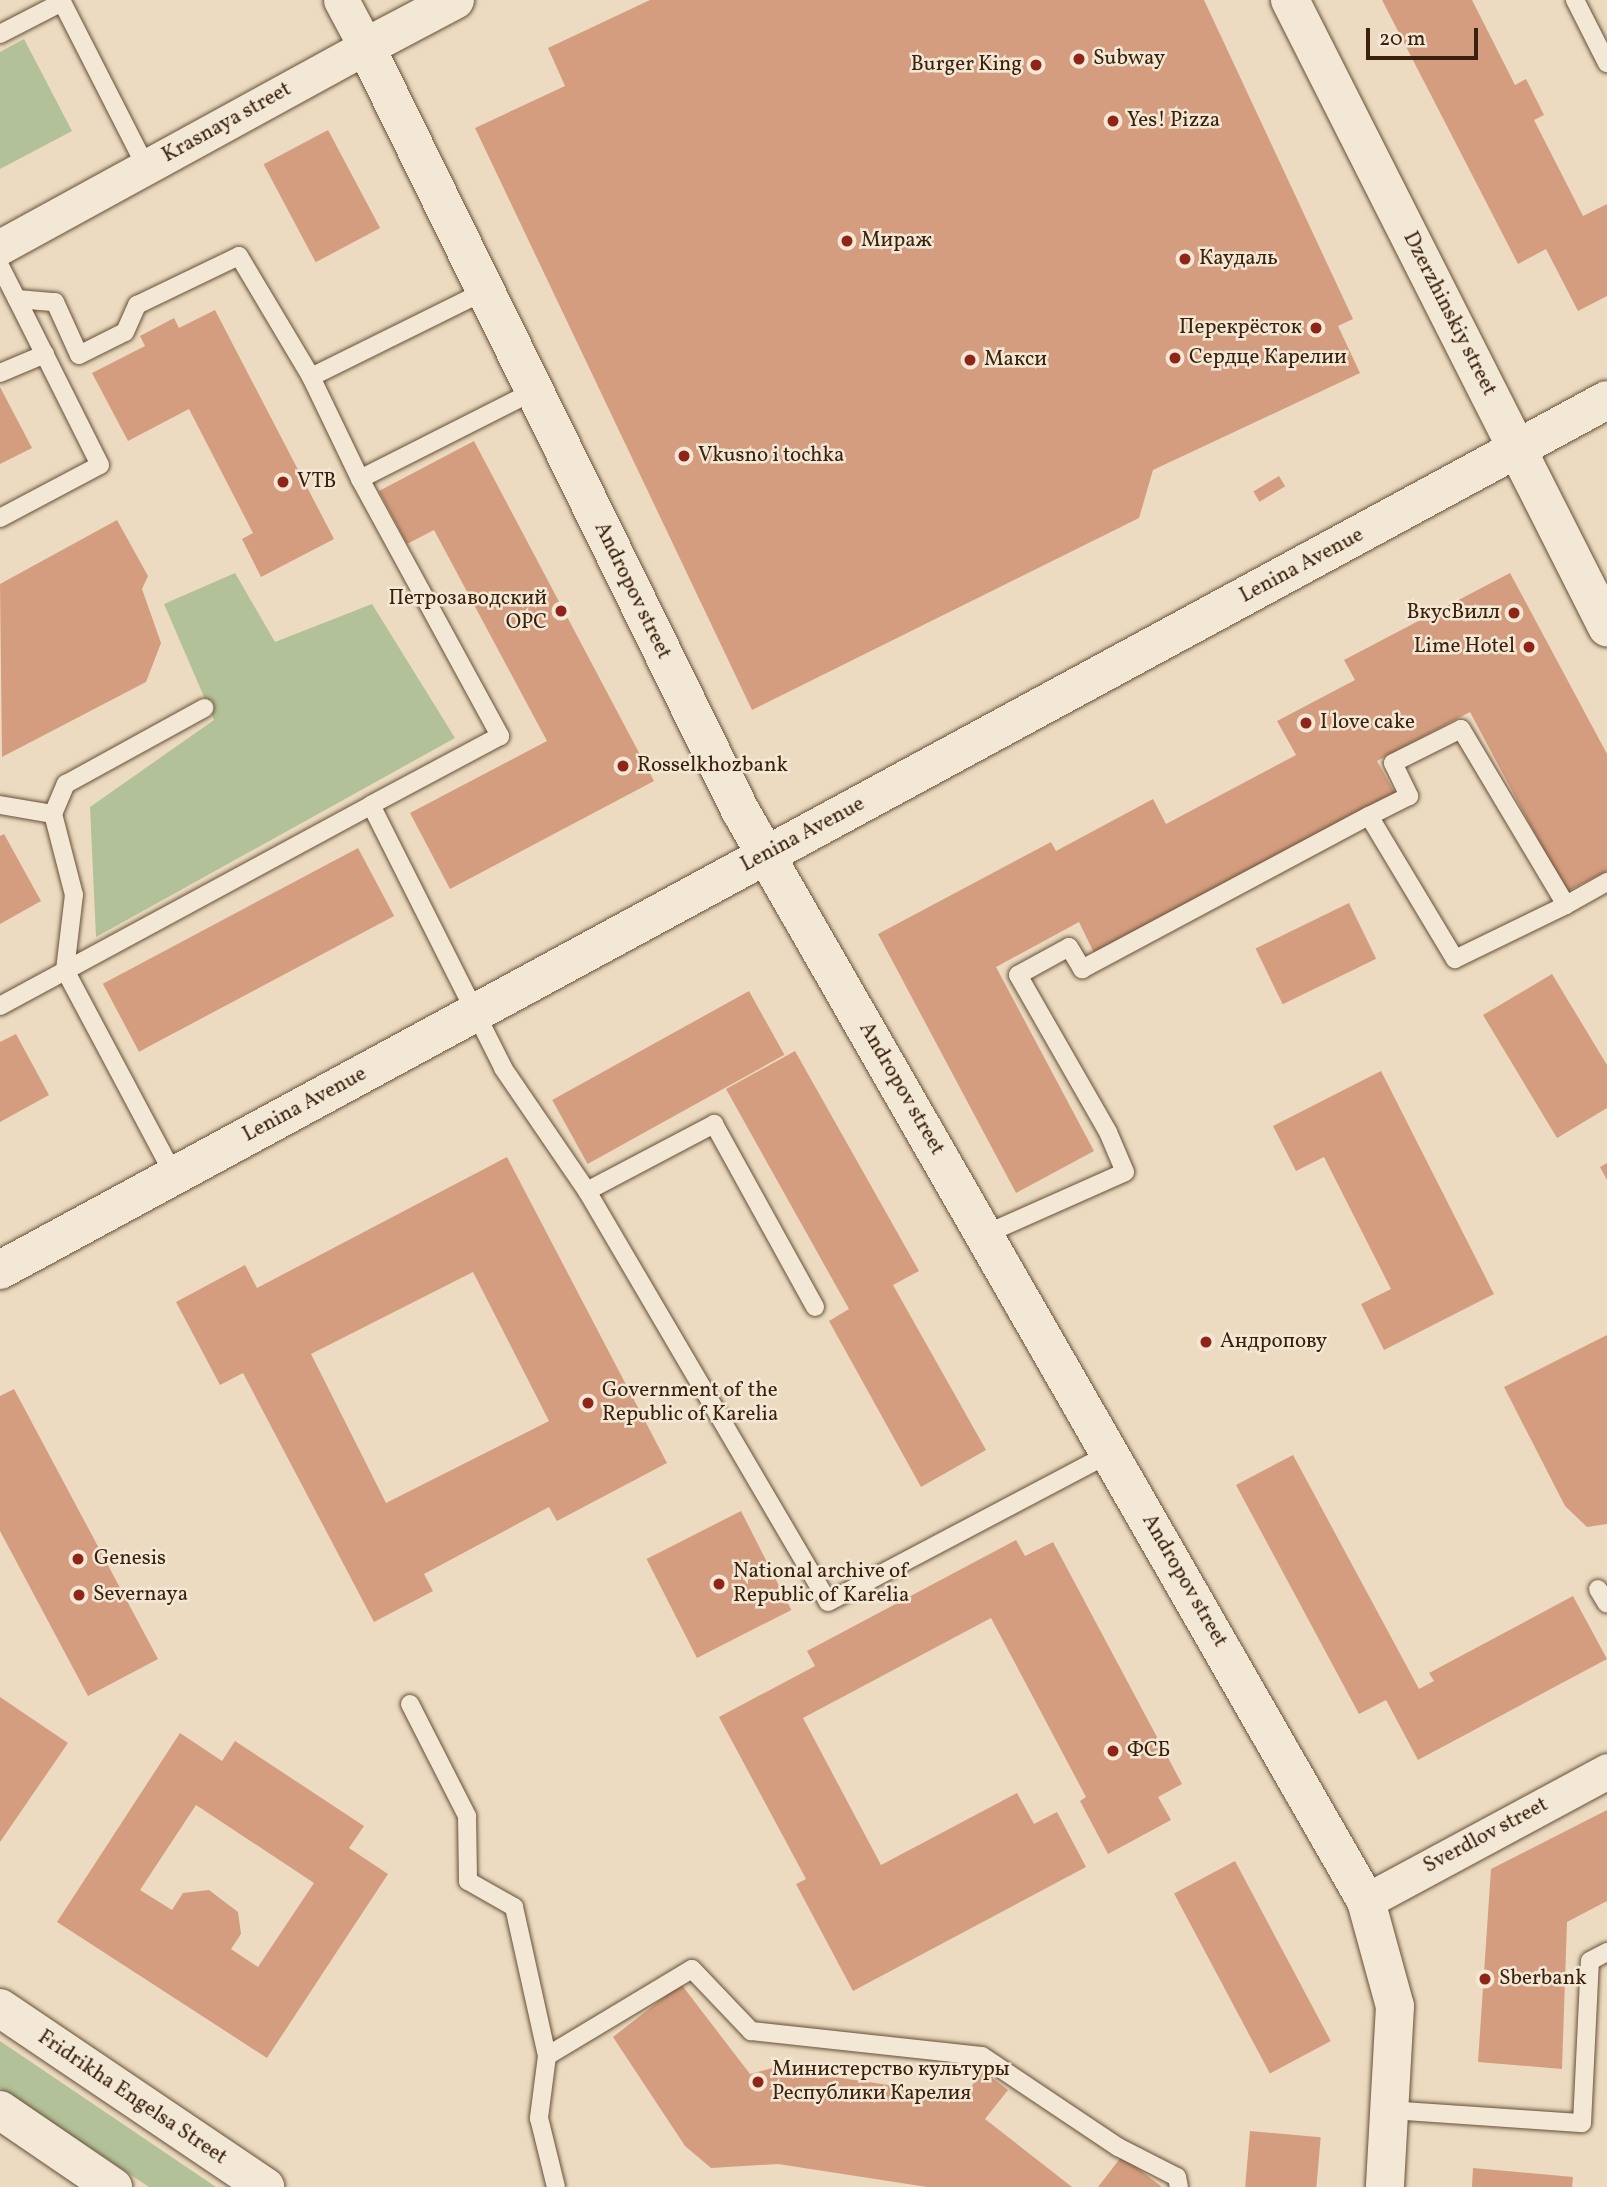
<!DOCTYPE html>
<html>
<head>
<meta charset="utf-8">
<style>
	body { margin:0 }
	#map { position:relative; width:1607px; height:2187px; overflow:hidden; background:#ecdbc0; font-family:Vollkorn,serif }
	div>[style] { position:absolute }
	.green>* { inset:0; background:#b2c197 }
	.building>* { inset:0; background:#d59d7f; transform-origin:0 0 }
	.roads { filter:drop-shadow(0 0 2px #675038) drop-shadow(0 0 2px #675038) }
	.lane>* { height:18px; margin:-9px; padding:0 9px; transform-origin:9px; border-radius:9px; background:#f3e8d6 }
	.street>* { height:35px; margin:-17.5px; padding:0 17.5px; transform-origin:17.5px; border-radius:17.5px; background:#f3e8d6 }
	.secondary>* { height:38px; margin:-19px; padding:0 19px; transform-origin:19px; border-radius:19px; background:#f3e8d6 }
	.dots>* { width:19px; height:19px; translate:-50% -50%; box-sizing:border-box; border:4px solid #f3e8d6; border-radius:50% }
	span { translate:-50% -50%; white-space:nowrap; text-align:center; line-height:1.15; -webkit-text-stroke:5px #f3e8d6; paint-order:stroke }
	.poi-label { font-size:21px; color:#3b210b }
	.left { translate:0 -50%; text-align:left }
	.right { translate:-100% -50%; text-align:right }
	.street-label { font-size:21px; color:#3b210b }
	.scale { position:absolute; left:1366px; top:28px; width:112px; height:32px; box-sizing:border-box; border:4px solid #3b210b; border-top:0; padding-left:9px; font-size:21px; line-height:24px; white-space:nowrap; color:#3b210b; -webkit-text-stroke:5px #f3e8d6; paint-order:stroke }
</style>
</head>
<body>
<div id="map">
	<div class="green">
		<div style="clip-path:polygon(24px 39px,72px 131px,0 169px,0 52px)"></div>
		<div style="clip-path:polygon(235px 573px,275px 642px,372px 604px,455px 738px,96px 937px,90px 807px,214px 720px,164px 604px)"></div>
		<div style="clip-path:polygon(0 2041px,216px 2187px,149px 2187px,0 2088px)"></div>
	</div>
	<div class="building">
		<div style="clip-path:polygon(650px 0,1204px 0,1353px 319px,1338px 326px,1360px 373px,1153px 470px,1139px 518px,752px 710px,475px 128px,565px 86px,548px 48px)"></div>
		<div style="clip-path:polygon(1382px 0,1472px 0,1515px 85px,1526px 79px,1544px 115px,1534px 120px,1583px 216px,1607px 204px,1607px 296px,1578px 311px,1546px 249px,1518px 264px)"></div>
		<div style="left:328px;top:130px;width:111px;height:73px;rotate:62deg"></div>
		<div style="clip-path:polygon(215px 310px,334px 539px,261px 577px,242px 539px,253px 533px,189px 409px,128px 441px,92px 373px,145px 346px,140px 336px,174px 318px,179px 328px)"></div>
		<div style="clip-path:polygon(0 387px,32px 448px,0 464px)"></div>
		<div style="clip-path:polygon(474px 441px,654px 781px,450px 889px,410px 813px,547px 741px,434px 530px,407px 544px,379px 491px)"></div>
		<div style="left:1279px;top:476px;width:12px;height:30px;rotate:59deg"></div>
		<div style="clip-path:polygon(117px 520px,148px 576px,142px 589px,161px 643px,146px 682px,2px 757px,0 584px)"></div>
		<div style="clip-path:polygon(1510px 573px,1607px 754px,1607px 871px,1566px 892px,1470px 712px,1377px 761px,1396px 795px,1095px 955px,1079px 922px,996px 967px,1094px 1151px,1016px 1193px,878px 934px,1051px 842px,1056px 851px,1153px 799px,1166px 824px,1296px 755px,1277px 721px,1355px 680px,1344px 660px)"></div>
		<div style="clip-path:polygon(4px 834px,41px 901px,0 924px,0 836px)"></div>
		<div style="left:358px;top:848px;width:77px;height:289px;rotate:62deg"></div>
		<div style="left:1349px;top:903px;width:62px;height:104px;rotate:64deg"></div>
		<div style="clip-path:polygon(1552px 974px,1607px 1065px,1607px 1108px,1557px 1138px,1483px 1015px)"></div>
		<div style="left:749px;top:991px;width:73px;height:225px;rotate:61deg"></div>
		<div style="clip-path:polygon(16px 1034px,49px 1095px,0 1122px,0 1042px)"></div>
		<div style="clip-path:polygon(795px 1051px,919px 1271px,893px 1285px,986px 1450px,921px 1487px,829px 1321px,849px 1309px,726px 1089px)"></div>
		<div style="clip-path:polygon(1381px 1071px,1494px 1294px,1384px 1350px,1361px 1304px,1391px 1289px,1324px 1157px,1296px 1171px,1273px 1126px)"></div>
		<div style="clip-path:polygon(evenodd,507px 1157px,667px 1463px,557px 1521px,549px 1507px,424px 1574px,433px 1591px,374px 1622px,243px 1373px,220px 1385px,176px 1302px,245px 1265px,257px 1288px,507px 1157px,473px 1272px,549px 1421px,386px 1503px,311px 1354px,473px 1272px)"></div>
		<div style="clip-path:polygon(1607px 1163px,1607px 1180px,1600px 1167px)"></div>
		<div style="clip-path:polygon(1607px 1335px,1607px 1524px,1587px 1527px,1565px 1506px,1504px 1387px)"></div>
		<div style="clip-path:polygon(14px 1389px,158px 1659px,88px 1696px,0 1531px,0 1396px)"></div>
		<div style="clip-path:polygon(1293px 1455px,1419px 1689px,1434px 1681px,1429px 1673px,1573px 1596px,1607px 1659px,1418px 1760px,1386px 1700px,1359px 1714px,1236px 1485px)"></div>
		<div style="left:741px;top:1511px;width:111px;height:106px;rotate:63deg"></div>
		<div style="clip-path:polygon(1016px 1540px,1025px 1556px,1053px 1542px,1182px 1784px,1158px 1797px,1171px 1820px,1108px 1854px,1080px 1801px,1086px 1797px,991px 1618px,803px 1718px,881px 1865px,1017px 1793px,1034px 1824px,1057px 1812px,1086px 1867px,853px 1991px,796px 1884px,806px 1879px,719px 1717px,815px 1666px,807px 1651px)"></div>
		<div style="clip-path:polygon(0 1697px,68px 1743px,0 1842px)"></div>
		<div style="clip-path:polygon(evenodd,180px 1733px,222px 1761px,235px 1741px,364px 1826px,349px 1848px,388px 1874px,267px 2058px,57px 1922px,180px 1733px,196px 1805px,314px 1883px,258px 1967px,231px 1949px,241px 1934px,238px 1912px,209px 1890px,183px 1893px,172px 1910px,140px 1890px,196px 1805px)"></div>
		<div style="clip-path:polygon(1607px 1810px,1607px 1901px,1567px 1922px,1562px 2069px,1478px 2062px,1491px 1869px)"></div>
		<div style="left:1235px;top:1861px;width:204px;height:69px;rotate:62deg"></div>
		<div style="clip-path:polygon(681px 1984px,750px 2074px,773px 2068px,964px 2096px,983px 2071px,1008px 2090px,985px 2119px,1072px 2187px,927px 2187px,778px 2164px,711px 2168px,685px 2146px,613px 2037px)"></div>
		<div style="left:1250px;top:2131px;width:71px;height:56px;rotate:5deg"></div>
		<div style="clip-path:polygon(1122px 2156px,1162px 2187px,1098px 2187px)"></div>
		<div style="clip-path:polygon(1473px 2168px,1573px 2177px,1572px 2187px,1472px 2187px)"></div>
	</div>
	<div class="roads">
		<div class="lane">
			<div style="left:61px;top:0;width:187px;rotate:63deg"></div>
			<div style="left:1575px;top:0;width:71px;rotate:63.1deg"></div>
			<div style="left:0;top:34px;width:70px;rotate:-27.3deg"></div>
			<div style="left:0;top:266px;width:37px;rotate:63deg"></div>
			<div style="left:17px;top:299px;width:38px;rotate:5deg"></div>
			<div style="left:55px;top:302px;width:58px;rotate:65.6deg"></div>
			<div style="left:79px;top:355px;width:51px;rotate:-26.6deg"></div>
			<div style="left:125px;top:332px;width:30px;rotate:-66deg"></div>
			<div style="left:137px;top:305px;width:113px;rotate:-25.7deg"></div>
			<div style="left:239px;top:256px;width:141px;rotate:59.2deg"></div>
			<div style="left:311px;top:377px;width:113px;rotate:64.3deg"></div>
			<div style="left:0;top:373px;width:49px;rotate:-22.9deg"></div>
			<div style="left:311px;top:377px;width:194px;rotate:-26.3deg"></div>
			<div style="left:534px;top:391px;width:195px;rotate:153.2deg"></div>
			<div style="left:360px;top:479px;width:293px;rotate:61.4deg"></div>
			<div style="left:500px;top:736px;width:146px;rotate:151.9deg"></div>
			<div style="left:371px;top:805px;width:294px;rotate:63.3deg"></div>
			<div style="left:503px;top:1068px;width:149px;rotate:55.7deg"></div>
			<div style="left:587px;top:1191px;width:476px;rotate:59.6deg"></div>
			<div style="left:828px;top:1602px;width:320px;rotate:-27.8deg"></div>
			<div style="left:0;top:518px;width:113px;rotate:-27.9deg"></div>
			<div style="left:100px;top:465px;width:186px;rotate:-116.6deg"></div>
			<div style="left:0;top:805px;width:54px;rotate:9.6deg"></div>
			<div style="left:1566px;top:905px;width:205px;rotate:-120.8deg"></div>
			<div style="left:1461px;top:729px;width:76px;rotate:153.4deg"></div>
			<div style="left:1393px;top:763px;width:37px;rotate:64deg"></div>
			<div style="left:1409px;top:796px;width:45px;rotate:153.4deg"></div>
			<div style="left:1369px;top:816px;width:167px;rotate:59deg"></div>
			<div style="left:1455px;top:959px;width:123px;rotate:-25.9deg"></div>
			<div style="left:1566px;top:905px;width:47px;rotate:-29.3deg"></div>
			<div style="left:0;top:1006px;width:422px;rotate:-28.4deg"></div>
			<div style="left:174px;top:1175px;width:232px;rotate:-118deg"></div>
			<div style="left:65px;top:970px;width:76px;rotate:-83.2deg"></div>
			<div style="left:74px;top:895px;width:84px;rotate:-104.5deg"></div>
			<div style="left:53px;top:814px;width:33px;rotate:-67deg"></div>
			<div style="left:66px;top:784px;width:158px;rotate:-28.8deg"></div>
			<div style="left:587px;top:1191px;width:144px;rotate:-27.8deg"></div>
			<div style="left:714px;top:1124px;width:209px;rotate:61.1deg"></div>
			<div style="left:986px;top:1234px;width:152px;rotate:-24deg"></div>
			<div style="left:1125px;top:1172px;width:43px;rotate:-113deg"></div>
			<div style="left:1108px;top:1132px;width:181px;rotate:-119.8deg"></div>
			<div style="left:1018px;top:975px;width:58px;rotate:-28.8deg"></div>
			<div style="left:1069px;top:947px;width:26px;rotate:59deg"></div>
			<div style="left:1082px;top:969px;width:325px;rotate:-28.1deg"></div>
			<div style="left:1598px;top:1589px;width:17px;rotate:59deg"></div>
			<div style="left:410px;top:1704px;width:126px;rotate:63deg"></div>
			<div style="left:467px;top:1816px;width:65px;rotate:89.1deg"></div>
			<div style="left:468px;top:1881px;width:53px;rotate:29.5deg"></div>
			<div style="left:514px;top:1907px;width:153px;rotate:77.5deg"></div>
			<div style="left:547px;top:2056px;width:63px;rotate:97.4deg"></div>
			<div style="left:539px;top:2118px;width:71px;rotate:76.2deg"></div>
			<div style="left:547px;top:2056px;width:169px;rotate:-31deg"></div>
			<div style="left:692px;top:1969px;width:86px;rotate:46.4deg"></div>
			<div style="left:751px;top:2031px;width:232px;rotate:6.2deg"></div>
			<div style="left:982px;top:2056px;width:164px;rotate:33.8deg"></div>
			<div style="left:1118px;top:2147px;width:66px;rotate:27deg"></div>
			<div style="left:1177px;top:2177px;width:10px;rotate:79deg"></div>
			<div style="left:1389px;top:2110px;width:193px;rotate:3.9deg"></div>
			<div style="left:1582px;top:2123px;width:162px;rotate:-87.2deg"></div>
			<div style="left:1590px;top:1961px;width:19px;rotate:-28deg"></div>
		</div>
		<div class="street">
			<div style="left:0;top:247px;width:417px;rotate:-28.7deg"></div>
			<div style="left:366px;top:47px;width:53px;rotate:-118deg"></div>
			<div style="left:1366px;top:1901px;width:274px;rotate:-28.3deg"></div>
		</div>
		<div class="secondary">
			<div style="left:455px;top:0;width:101px;rotate:152.2deg"></div>
			<div style="left:366px;top:47px;width:850px;rotate:63.89deg"></div>
			<div style="left:740px;top:810px;width:1258px;rotate:60.15deg"></div>
			<div style="left:1366px;top:1901px;width:109px;rotate:74.6deg"></div>
			<div style="left:1395px;top:2006px;width:181px;rotate:93.2deg"></div>
			<div style="left:1290px;top:0;width:703px;rotate:63.18deg"></div>
			<div style="left:0;top:1270px;width:1827px;rotate:-28.43deg"></div>
			<div style="left:0;top:2008px;width:320px;rotate:34deg"></div>
			<div style="left:0;top:2110px;width:137px;rotate:34.3deg"></div>
		</div>
	</div>
	<div class="dots">
		<div style="left:1079px;top:59px;background:#8f2418"></div>
		<div style="left:1036px;top:65px;background:#8f2418"></div>
		<div style="left:1113px;top:121px;background:#8f2418"></div>
		<div style="left:847px;top:241px;background:#8f2418"></div>
		<div style="left:1185px;top:259px;background:#8f2418"></div>
		<div style="left:1316px;top:328px;background:#8f2418"></div>
		<div style="left:1175px;top:358px;background:#8f2418"></div>
		<div style="left:970px;top:360px;background:#8f2418"></div>
		<div style="left:684px;top:456px;background:#8f2418"></div>
		<div style="left:283px;top:482px;background:#8f2418"></div>
		<div style="left:561px;top:611px;background:#8f2418"></div>
		<div style="left:1514px;top:613px;background:#8f2418"></div>
		<div style="left:1529px;top:647px;background:#8f2418"></div>
		<div style="left:1306px;top:723px;background:#8f2418"></div>
		<div style="left:623px;top:766px;background:#8f2418"></div>
		<div style="left:1206px;top:1342px;background:#8f2418"></div>
		<div style="left:588px;top:1403px;background:#8f2418"></div>
		<div style="left:78px;top:1559px;background:#8f2418"></div>
		<div style="left:719px;top:1584px;background:#8f2418"></div>
		<div style="left:79px;top:1595px;background:#8f2418"></div>
		<div style="left:1113px;top:1751px;background:#8f2418"></div>
		<div style="left:1485px;top:1979px;background:#8f2418"></div>
		<div style="left:758px;top:2082px;background:#8f2418"></div>
	</div>
	<div class="poi-label">
		<span class="left" style="left:1093px;top:59px">Subway</span>
		<span class="right" style="left:1022px;top:65px">Burger King</span>
		<span class="left" style="left:1127px;top:121px">Yes! Pizza</span>
		<span class="left" style="left:861px;top:241px">Мираж</span>
		<span class="left" style="left:1199px;top:259px">Каудаль</span>
		<span class="right" style="left:1302px;top:328px">Перекрёсток</span>
		<span class="left" style="left:1189px;top:358px">Сердце Карелии</span>
		<span class="left" style="left:984px;top:360px">Макси</span>
		<span class="left" style="left:698px;top:456px">Vkusno i tochka</span>
		<span class="left" style="left:297px;top:482px">VTB</span>
		<span class="right" style="left:547px;top:611px">Петрозаводский<br>ОРС</span>
		<span class="right" style="left:1500px;top:613px">ВкусВилл</span>
		<span class="right" style="left:1515px;top:647px">Lime Hotel</span>
		<span class="left" style="left:1320px;top:723px">I love cake</span>
		<span class="left" style="left:637px;top:766px">Rosselkhozbank</span>
		<span class="left" style="left:1220px;top:1342px">Андропову</span>
		<span class="left" style="left:602px;top:1403px">Government of the<br>Republic of Karelia</span>
		<span class="left" style="left:94px;top:1559px">Genesis</span>
		<span class="left" style="left:733px;top:1584px">National archive of<br>Republic of Karelia</span>
		<span class="left" style="left:93px;top:1595px">Severnaya</span>
		<span class="left" style="left:1127px;top:1751px">ФСБ</span>
		<span class="left" style="left:1499px;top:1979px">Sberbank</span>
		<span class="left" style="left:772px;top:2082px">Министерство культуры<br>Республики Карелия</span>
	</div>
	<div class="street-label">
		<span style="left:227px;top:123px;rotate:-29deg">Krasnaya street</span>
		<span style="left:1449px;top:314px;rotate:63deg">Dzerzhinskiy street</span>
		<span style="left:1302px;top:566px;rotate:-28deg">Lenina Avenue</span>
		<span style="left:632px;top:591px;rotate:64deg">Andropov street</span>
		<span style="left:803px;top:835px;rotate:-28deg">Lenina Avenue</span>
		<span style="left:901px;top:1089px;rotate:60deg">Andropov street</span>
		<span style="left:305px;top:1105px;rotate:-28deg">Lenina Avenue</span>
		<span style="left:1184px;top:1581px;rotate:60deg">Andropov street</span>
		<span style="left:1486px;top:1836px;rotate:-28deg">Sverdlov street</span>
		<span style="left:132px;top:2098px;rotate:34deg">Fridrikha Engelsa Street</span>
	</div>
	<div class="scale">20 m</div>
</div>
</body>
</html>
